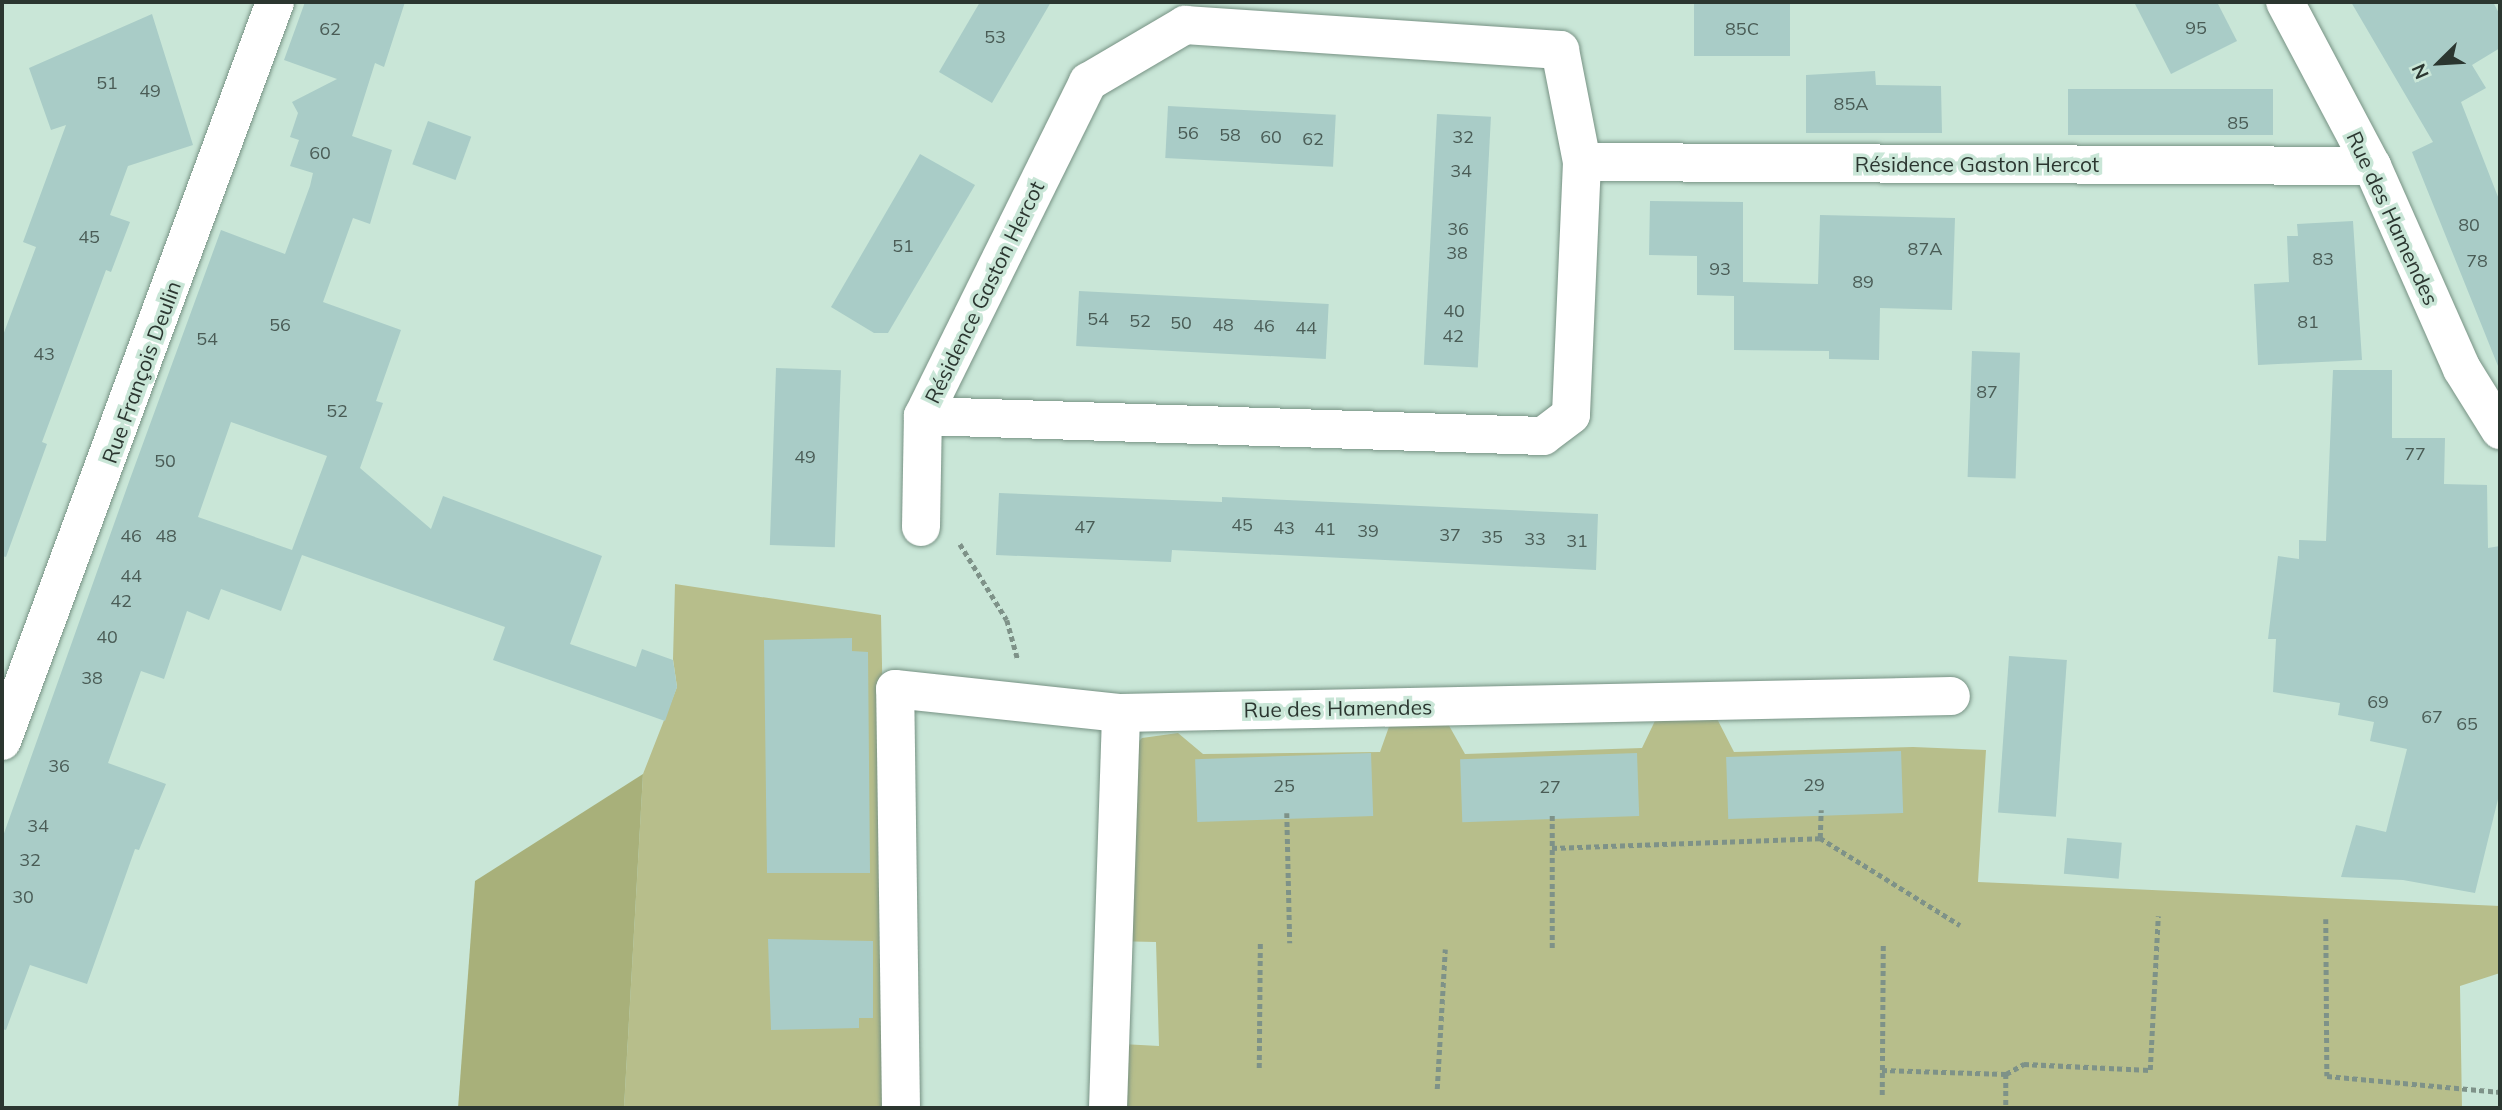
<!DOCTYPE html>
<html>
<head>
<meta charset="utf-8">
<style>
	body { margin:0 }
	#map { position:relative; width:2502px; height:1110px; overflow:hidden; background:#c9e6d7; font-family:Mulish,sans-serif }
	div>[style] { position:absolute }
	.green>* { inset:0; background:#b7be8b }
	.forest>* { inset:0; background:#a8b07a }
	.building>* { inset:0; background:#a9ccc7; transform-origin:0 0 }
	.path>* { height:4.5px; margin-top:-2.25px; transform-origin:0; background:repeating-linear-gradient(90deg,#7e9288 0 5px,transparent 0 8.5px) }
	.roads { filter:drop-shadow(0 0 2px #779284) drop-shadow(0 0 2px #779284) }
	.minor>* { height:38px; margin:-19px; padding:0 19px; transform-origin:19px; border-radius:19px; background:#fff }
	span { translate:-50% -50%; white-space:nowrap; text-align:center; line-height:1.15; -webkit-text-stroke:7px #c9e6d7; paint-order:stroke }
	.number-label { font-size:18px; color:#4a5c56 }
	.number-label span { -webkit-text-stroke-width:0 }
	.street-label { font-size:21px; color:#2b3630 }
	.frame { position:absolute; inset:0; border:4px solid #2b3630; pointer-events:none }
	.north { position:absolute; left:2404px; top:28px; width:70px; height:70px; -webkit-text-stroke:5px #c9e6d7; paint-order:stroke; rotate:246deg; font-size:19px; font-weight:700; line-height:28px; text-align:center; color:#2b3630 }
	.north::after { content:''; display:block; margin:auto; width:24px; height:32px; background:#2b3630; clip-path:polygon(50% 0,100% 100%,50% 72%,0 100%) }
</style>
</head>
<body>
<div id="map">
	<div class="green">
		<div style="clip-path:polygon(675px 584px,881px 615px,891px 1108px,624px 1108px,643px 774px,677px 687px,673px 659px)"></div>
		<div style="clip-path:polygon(1708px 701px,1734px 752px,1913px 747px,1986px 750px,1978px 882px,2500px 906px,2500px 973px,2460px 986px,2462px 1108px,1120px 1108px,1122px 1044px,1159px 1046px,1156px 942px,1111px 941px,1132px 748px,1142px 738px,1178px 733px,1203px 754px,1380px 752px,1396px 707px,1438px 706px,1465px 754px,1642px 748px,1664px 702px)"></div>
	</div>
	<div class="forest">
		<div style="clip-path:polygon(643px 774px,624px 1108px,458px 1108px,475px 881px)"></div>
	</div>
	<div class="building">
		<div style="clip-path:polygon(evenodd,305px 2px,405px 2px,384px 67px,375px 63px,352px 136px,392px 150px,370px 224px,353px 218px,323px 302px,401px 330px,376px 401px,383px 403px,360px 468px,431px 529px,443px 496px,602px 556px,570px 644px,636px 667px,642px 649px,673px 660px,677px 687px,665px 721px,493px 660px,505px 627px,302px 555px,281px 611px,221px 589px,209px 620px,187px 611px,164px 679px,141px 671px,108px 763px,166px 784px,139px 850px,135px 849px,87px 984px,30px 965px,6px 1030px,2px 1029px,2px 839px,130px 479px,221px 230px,285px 254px,310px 186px,313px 173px,290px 166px,299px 140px,290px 137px,298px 113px,292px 102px,337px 79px,284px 60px,305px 2px,231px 422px,327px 456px,292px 550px,198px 517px,231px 422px)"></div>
		<div style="clip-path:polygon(980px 2px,1051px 2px,992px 103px,939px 72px)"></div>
		<div style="left:1694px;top:2px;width:96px;height:54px"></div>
		<div style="clip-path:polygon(2134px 2px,2217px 2px,2237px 41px,2171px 74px)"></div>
		<div style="clip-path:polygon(2351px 2px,2493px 2px,2500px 15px,2500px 48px,2472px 65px,2486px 88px,2461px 102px,2500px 202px,2500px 371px,2412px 152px,2433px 142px)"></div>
		<div style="clip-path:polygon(152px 14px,193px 145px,128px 166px,110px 215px,130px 222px,111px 272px,106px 270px,42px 442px,47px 444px,6px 557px,2px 556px,2px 338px,36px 247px,23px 242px,66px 125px,51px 130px,29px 68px)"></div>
		<div style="clip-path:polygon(1875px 71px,1876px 85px,1941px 86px,1942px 133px,1806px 133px,1806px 75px)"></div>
		<div style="left:2068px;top:89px;width:205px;height:46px"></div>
		<div style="left:1168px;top:106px;width:168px;height:52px;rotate:3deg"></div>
		<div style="left:1437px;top:114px;width:54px;height:251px;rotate:3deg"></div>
		<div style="left:428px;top:121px;width:46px;height:46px;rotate:20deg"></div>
		<div style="clip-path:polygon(920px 154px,975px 185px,888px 333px,874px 333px,831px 307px)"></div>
		<div style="clip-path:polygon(1650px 201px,1743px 202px,1743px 282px,1818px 284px,1820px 215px,1955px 218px,1952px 310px,1880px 308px,1879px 360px,1829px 359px,1829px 351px,1734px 350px,1734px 296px,1697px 295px,1697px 256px,1649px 255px)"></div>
		<div style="clip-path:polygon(2353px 221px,2362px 360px,2258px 365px,2254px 284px,2289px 282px,2287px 236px,2298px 236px,2297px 224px)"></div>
		<div style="left:1079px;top:291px;width:250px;height:55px;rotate:3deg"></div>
		<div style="left:1972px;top:351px;width:48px;height:126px;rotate:2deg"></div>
		<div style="left:776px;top:368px;width:65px;height:177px;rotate:2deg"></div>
		<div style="clip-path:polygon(2333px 370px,2392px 370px,2392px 438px,2445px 438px,2444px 484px,2487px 485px,2488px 548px,2500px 546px,2500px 791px,2475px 893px,2403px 880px,2341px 877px,2356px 825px,2386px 832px,2407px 749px,2370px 741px,2374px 722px,2338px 715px,2340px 703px,2273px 692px,2276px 639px,2268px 639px,2278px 556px,2299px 559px,2299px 540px,2326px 541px)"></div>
		<div style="clip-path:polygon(999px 493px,1222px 502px,1222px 497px,1598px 514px,1596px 570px,1172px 550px,1171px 562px,996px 555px)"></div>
		<div style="clip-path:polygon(852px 638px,852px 651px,868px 652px,870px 873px,767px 873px,764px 640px)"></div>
		<div style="left:2009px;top:656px;width:58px;height:157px;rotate:4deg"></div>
		<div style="left:1901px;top:751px;width:62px;height:175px;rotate:88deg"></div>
		<div style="left:1371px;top:753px;width:63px;height:176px;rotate:88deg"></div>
		<div style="left:1637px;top:753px;width:63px;height:177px;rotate:88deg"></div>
		<div style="left:2067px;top:838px;width:55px;height:36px;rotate:5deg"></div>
		<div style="clip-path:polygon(768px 939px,873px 941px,873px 1018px,859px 1018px,859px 1028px,771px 1030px)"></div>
	</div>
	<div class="path">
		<div style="left:960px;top:544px;width:89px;rotate:58.3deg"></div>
		<div style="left:1007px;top:620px;width:41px;rotate:74.6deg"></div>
		<div style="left:1287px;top:813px;width:130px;rotate:88.7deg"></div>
		<div style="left:1820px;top:838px;width:28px;rotate:-88deg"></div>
		<div style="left:1552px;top:848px;width:268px;rotate:-2.1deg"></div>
		<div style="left:1820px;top:838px;width:165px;rotate:31.9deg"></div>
		<div style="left:2326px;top:919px;width:157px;rotate:89.6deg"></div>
		<div style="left:2327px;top:1076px;width:174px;rotate:5.3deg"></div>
		<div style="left:1552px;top:948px;width:136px;rotate:-90deg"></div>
		<div style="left:1259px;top:1068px;width:126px;rotate:-89.5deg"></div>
		<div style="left:1882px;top:1070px;width:124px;rotate:1.8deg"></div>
		<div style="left:2006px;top:1074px;width:34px;rotate:90deg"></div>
		<div style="left:2006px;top:1074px;width:21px;rotate:-29deg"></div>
		<div style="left:2024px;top:1064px;width:126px;rotate:2.7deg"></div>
		<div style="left:2150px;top:1070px;width:154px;rotate:-87deg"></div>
		<div style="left:1437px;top:1089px;width:140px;rotate:-86.7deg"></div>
		<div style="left:1882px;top:1095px;width:152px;rotate:-89.6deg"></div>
	</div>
	<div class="roads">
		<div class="minor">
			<div style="left:2285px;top:2px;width:186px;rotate:62.1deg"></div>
			<div style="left:2372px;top:166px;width:222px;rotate:66.1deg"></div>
			<div style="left:2462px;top:369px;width:72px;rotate:58.1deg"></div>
			<div style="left:1185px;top:25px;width:376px;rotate:3.8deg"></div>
			<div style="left:1560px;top:50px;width:114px;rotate:78.9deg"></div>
			<div style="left:1582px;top:162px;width:253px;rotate:92.5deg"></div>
			<div style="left:1571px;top:415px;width:35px;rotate:143deg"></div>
			<div style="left:1543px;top:436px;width:620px;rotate:-178.15deg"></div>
			<div style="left:923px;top:416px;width:373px;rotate:-63.7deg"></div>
			<div style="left:1088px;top:82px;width:113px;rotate:-30.4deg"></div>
			<div style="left:1582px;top:162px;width:790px;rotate:0.29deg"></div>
			<div style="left:921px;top:527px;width:111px;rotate:-89deg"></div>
			<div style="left:2px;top:741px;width:788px;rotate:-69.72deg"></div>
			<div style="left:901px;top:1108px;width:419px;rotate:-90.8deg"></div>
			<div style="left:895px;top:689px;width:227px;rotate:6.1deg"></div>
			<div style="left:1121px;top:713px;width:830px;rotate:-1.17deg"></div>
			<div style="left:1108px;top:1108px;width:395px;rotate:-88.1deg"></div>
		</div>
	</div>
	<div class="number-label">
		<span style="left:2196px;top:28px">95</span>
		<span style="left:330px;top:29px">62</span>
		<span style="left:1742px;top:29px">85C</span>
		<span style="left:995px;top:37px">53</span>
		<span style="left:107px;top:83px">51</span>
		<span style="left:150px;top:91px">49</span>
		<span style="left:1851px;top:104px">85A</span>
		<span style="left:2238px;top:123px">85</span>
		<span style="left:1188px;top:133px">56</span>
		<span style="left:1230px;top:135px">58</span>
		<span style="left:1271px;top:137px">60</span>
		<span style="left:1463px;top:137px">32</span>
		<span style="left:1313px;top:139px">62</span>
		<span style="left:320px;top:153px">60</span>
		<span style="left:1461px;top:171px">34</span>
		<span style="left:2469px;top:225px">80</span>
		<span style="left:1458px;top:229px">36</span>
		<span style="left:89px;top:237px">45</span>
		<span style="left:903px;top:246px">51</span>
		<span style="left:1925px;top:249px">87A</span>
		<span style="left:1457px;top:253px">38</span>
		<span style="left:2323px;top:259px">83</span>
		<span style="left:2477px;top:261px">78</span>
		<span style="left:1720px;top:269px">93</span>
		<span style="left:1863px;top:282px">89</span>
		<span style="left:1454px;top:311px">40</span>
		<span style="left:1098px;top:319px">54</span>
		<span style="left:1140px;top:321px">52</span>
		<span style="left:2308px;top:322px">81</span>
		<span style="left:1181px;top:323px">50</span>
		<span style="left:280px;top:325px">56</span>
		<span style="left:1223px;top:325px">48</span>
		<span style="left:1264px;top:326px">46</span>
		<span style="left:1306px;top:328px">44</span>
		<span style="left:1453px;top:336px">42</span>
		<span style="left:207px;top:339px">54</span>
		<span style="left:44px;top:354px">43</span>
		<span style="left:1987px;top:392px">87</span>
		<span style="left:337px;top:411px">52</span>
		<span style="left:2415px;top:454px">77</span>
		<span style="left:805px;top:457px">49</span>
		<span style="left:165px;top:461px">50</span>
		<span style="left:1242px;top:525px">45</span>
		<span style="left:1085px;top:527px">47</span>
		<span style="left:1284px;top:528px">43</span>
		<span style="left:1325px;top:529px">41</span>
		<span style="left:1368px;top:531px">39</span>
		<span style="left:1450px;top:535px">37</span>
		<span style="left:131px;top:536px">46</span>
		<span style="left:166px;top:536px">48</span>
		<span style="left:1492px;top:537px">35</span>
		<span style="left:1535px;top:539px">33</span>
		<span style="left:1577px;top:541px">31</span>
		<span style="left:131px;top:576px">44</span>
		<span style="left:121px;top:601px">42</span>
		<span style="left:107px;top:637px">40</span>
		<span style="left:92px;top:678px">38</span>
		<span style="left:2378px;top:702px">69</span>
		<span style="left:2432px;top:717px">67</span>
		<span style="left:2467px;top:724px">65</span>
		<span style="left:59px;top:766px">36</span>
		<span style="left:1814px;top:785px">29</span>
		<span style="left:1284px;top:786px">25</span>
		<span style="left:1550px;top:787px">27</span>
		<span style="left:38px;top:826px">34</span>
		<span style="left:30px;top:860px">32</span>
		<span style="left:23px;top:897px">30</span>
	</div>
	<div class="street-label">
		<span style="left:1977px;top:164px">Résidence Gaston Hercot</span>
		<span style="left:2393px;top:218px;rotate:65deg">Rue des Hamendes</span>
		<span style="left:984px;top:292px;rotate:-64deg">Résidence Gaston Hercot</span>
		<span style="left:141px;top:372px;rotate:-70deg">Rue François Deulin</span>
		<span style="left:1338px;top:708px;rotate:-1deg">Rue des Hamendes</span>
	</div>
	<div class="frame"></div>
	<div class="north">N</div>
</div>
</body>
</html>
